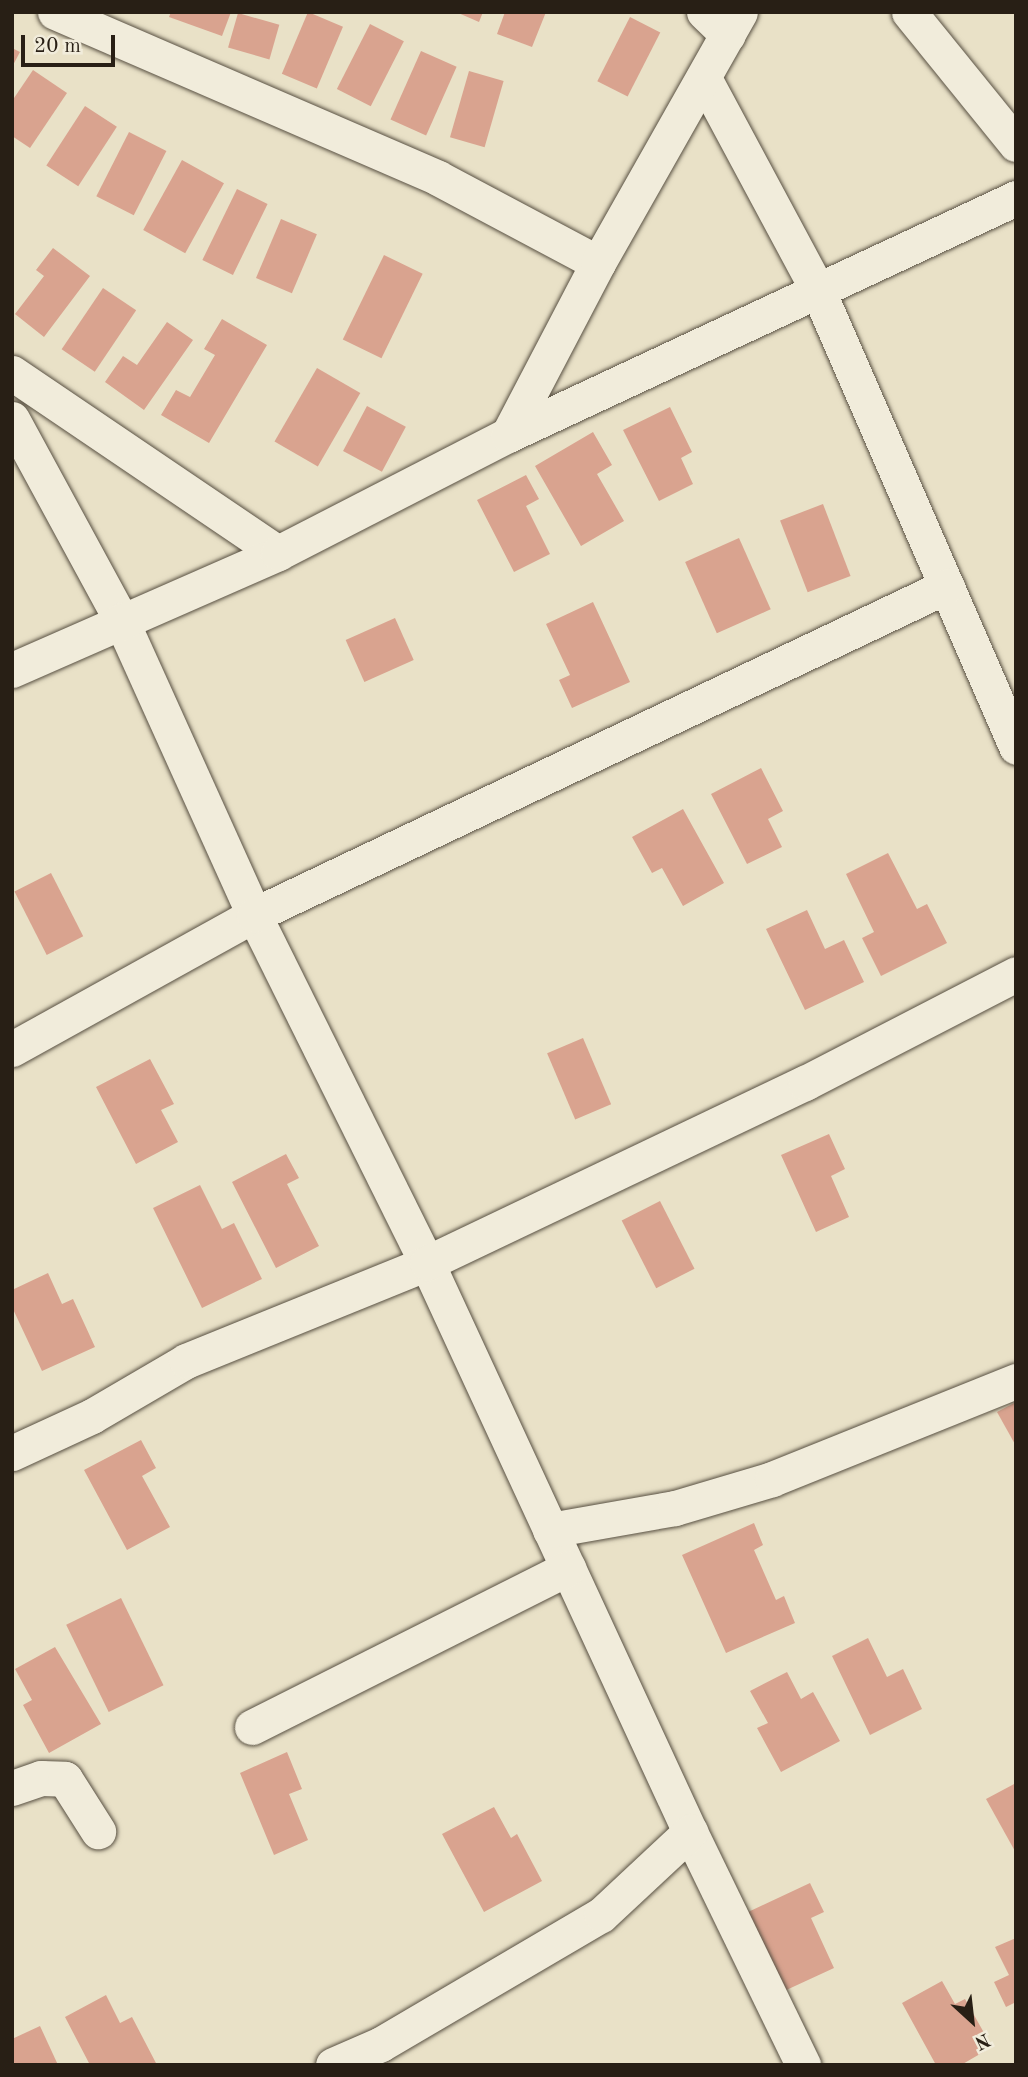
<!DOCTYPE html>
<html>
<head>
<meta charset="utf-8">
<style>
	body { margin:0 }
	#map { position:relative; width:1028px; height:2077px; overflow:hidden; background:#e9e1c7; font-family:"Old Standard TT",serif }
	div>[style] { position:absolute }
	.building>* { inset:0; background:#d9a38f; transform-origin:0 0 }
	.roads { filter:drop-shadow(0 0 2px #585042) drop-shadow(0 0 2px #585042) }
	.minor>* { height:35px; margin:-17.5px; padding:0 17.5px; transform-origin:17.5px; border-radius:17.5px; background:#f1ecdb }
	span { translate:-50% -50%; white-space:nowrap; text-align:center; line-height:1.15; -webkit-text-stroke:6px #f1ecdb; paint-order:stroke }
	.frame { position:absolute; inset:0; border:14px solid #281f15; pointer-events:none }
	.north { position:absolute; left:937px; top:1986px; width:70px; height:70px; -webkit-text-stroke:5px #f1ecdb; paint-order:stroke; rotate:153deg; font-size:19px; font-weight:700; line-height:28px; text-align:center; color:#281f15 }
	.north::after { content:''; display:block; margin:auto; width:24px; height:32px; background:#281f15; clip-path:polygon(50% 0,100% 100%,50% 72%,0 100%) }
	.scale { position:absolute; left:21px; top:35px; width:94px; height:32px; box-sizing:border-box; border:4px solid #281f15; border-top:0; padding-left:9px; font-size:21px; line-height:24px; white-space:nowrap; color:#281f15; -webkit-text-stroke:5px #f1ecdb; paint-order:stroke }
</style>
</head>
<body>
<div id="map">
	<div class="building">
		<div style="clip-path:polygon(171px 12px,231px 12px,222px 36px,169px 17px)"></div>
		<div style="left:308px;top:12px;width:38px;height:67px;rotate:23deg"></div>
		<div style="clip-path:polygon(456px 12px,483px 12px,479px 22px)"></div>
		<div style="clip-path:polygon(505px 12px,546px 12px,532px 47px,497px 34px)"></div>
		<div style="left:238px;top:13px;width:43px;height:36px;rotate:16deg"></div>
		<div style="left:630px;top:17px;width:34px;height:72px;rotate:27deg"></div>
		<div style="left:370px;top:24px;width:38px;height:73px;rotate:27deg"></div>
		<div style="clip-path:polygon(12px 48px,20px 52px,12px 67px)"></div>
		<div style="left:421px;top:51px;width:39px;height:75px;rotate:24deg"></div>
		<div style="clip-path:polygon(33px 70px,67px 93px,30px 148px,12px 136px,12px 101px)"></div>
		<div style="left:469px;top:71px;width:36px;height:69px;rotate:16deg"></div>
		<div style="left:85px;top:106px;width:38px;height:71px;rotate:33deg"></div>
		<div style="left:129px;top:132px;width:42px;height:72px;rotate:27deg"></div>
		<div style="left:182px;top:160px;width:48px;height:80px;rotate:29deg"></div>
		<div style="left:237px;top:189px;width:34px;height:79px;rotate:26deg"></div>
		<div style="left:281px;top:219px;width:39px;height:64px;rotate:23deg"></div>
		<div style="clip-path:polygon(53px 248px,90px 276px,44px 337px,15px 314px,44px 276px,36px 270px)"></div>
		<div style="left:384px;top:255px;width:43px;height:94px;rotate:26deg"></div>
		<div style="left:103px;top:288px;width:40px;height:74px;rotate:34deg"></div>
		<div style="clip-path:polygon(222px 319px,267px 345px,209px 443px,161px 415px,176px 390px,190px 397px,215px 355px,204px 349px)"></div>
		<div style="clip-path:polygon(167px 322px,193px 340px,144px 410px,105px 382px,123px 356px,137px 365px)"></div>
		<div style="left:317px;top:368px;width:50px;height:85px;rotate:30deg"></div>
		<div style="left:367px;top:406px;width:44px;height:51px;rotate:28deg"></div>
		<div style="clip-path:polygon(670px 407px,692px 452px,681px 458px,693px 484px,659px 501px,623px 430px)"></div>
		<div style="clip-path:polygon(593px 432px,612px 465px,597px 474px,624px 521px,581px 546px,535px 466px)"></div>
		<div style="clip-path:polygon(526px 475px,539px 499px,526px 506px,550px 554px,514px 572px,477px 500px)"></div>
		<div style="left:823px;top:504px;width:77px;height:46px;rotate:69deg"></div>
		<div style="left:739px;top:538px;width:78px;height:59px;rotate:66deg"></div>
		<div style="clip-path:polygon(593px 602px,630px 682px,572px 708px,559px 680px,570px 675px,546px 624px)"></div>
		<div style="left:395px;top:618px;width:46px;height:54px;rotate:66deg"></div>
		<div style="clip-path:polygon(761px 768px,783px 811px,768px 819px,782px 847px,747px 864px,711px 794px)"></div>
		<div style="clip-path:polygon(683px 809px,724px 883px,683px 906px,662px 868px,652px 873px,632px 837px)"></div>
		<div style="clip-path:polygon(888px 853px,917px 909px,927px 904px,947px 943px,881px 976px,862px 938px,874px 932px,846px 874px)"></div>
		<div style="left:51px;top:873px;width:71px;height:41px;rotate:63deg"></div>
		<div style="clip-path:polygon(807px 910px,825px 949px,844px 940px,864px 982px,805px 1010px,766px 929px)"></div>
		<div style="left:583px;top:1038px;width:72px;height:39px;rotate:67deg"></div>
		<div style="clip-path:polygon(150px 1059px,174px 1104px,161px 1110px,178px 1142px,136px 1164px,96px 1087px)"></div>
		<div style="clip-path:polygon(829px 1134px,845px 1169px,831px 1176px,849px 1217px,816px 1232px,781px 1155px)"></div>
		<div style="clip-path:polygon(286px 1154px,299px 1178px,287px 1184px,319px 1246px,276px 1268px,232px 1182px)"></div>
		<div style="clip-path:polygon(200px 1185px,222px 1229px,234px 1223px,262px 1279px,202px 1308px,153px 1208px)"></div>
		<div style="left:660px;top:1201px;width:76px;height:43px;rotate:63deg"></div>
		<div style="clip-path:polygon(48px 1273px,62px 1304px,73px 1299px,95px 1347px,42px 1371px,12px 1307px,12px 1290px)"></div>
		<div style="clip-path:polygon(1016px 1402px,1016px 1446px,997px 1412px)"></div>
		<div style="clip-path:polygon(141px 1440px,156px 1468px,142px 1476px,170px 1527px,127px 1550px,84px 1470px)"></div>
		<div style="clip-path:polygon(754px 1523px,763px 1545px,754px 1550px,776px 1600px,784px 1596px,795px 1623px,726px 1653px,682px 1555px)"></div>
		<div style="left:121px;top:1598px;width:97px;height:61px;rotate:64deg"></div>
		<div style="clip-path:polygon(868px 1638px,887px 1677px,903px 1669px,922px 1709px,870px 1735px,832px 1656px)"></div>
		<div style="clip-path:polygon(55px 1647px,101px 1724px,49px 1753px,23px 1705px,32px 1700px,15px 1669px)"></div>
		<div style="clip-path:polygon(787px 1672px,801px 1699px,813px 1692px,840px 1741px,781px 1772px,757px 1728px,768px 1723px,750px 1691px)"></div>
		<div style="clip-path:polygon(287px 1752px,302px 1789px,289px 1794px,308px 1840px,274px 1855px,240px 1773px)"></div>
		<div style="clip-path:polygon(1016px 1783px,1016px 1853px,986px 1799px)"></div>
		<div style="clip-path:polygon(494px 1807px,511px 1838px,517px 1834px,542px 1881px,484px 1912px,442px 1834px)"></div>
		<div style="clip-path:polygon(810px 1883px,824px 1912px,811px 1918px,834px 1968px,782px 1992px,746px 1913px)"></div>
		<div style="clip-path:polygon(1016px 1938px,1016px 2002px,1006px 2007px,994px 1982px,1009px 1975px,995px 1947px)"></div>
		<div style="clip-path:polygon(942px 1981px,955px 2004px,965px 1999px,992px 2047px,961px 2065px,936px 2065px,902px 2003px)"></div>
		<div style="clip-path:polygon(106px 1995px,120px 2023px,132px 2017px,157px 2065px,90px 2065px,65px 2017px)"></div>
		<div style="clip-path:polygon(40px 2026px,58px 2065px,12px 2065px,12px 2039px)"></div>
	</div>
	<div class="roads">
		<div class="minor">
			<div style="left:55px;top:12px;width:417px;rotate:23.4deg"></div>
			<div style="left:438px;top:178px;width:181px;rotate:28deg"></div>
			<div style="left:704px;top:12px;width:33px;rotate:44deg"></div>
			<div style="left:909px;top:12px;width:170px;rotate:51deg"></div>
			<div style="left:705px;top:80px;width:242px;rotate:61.8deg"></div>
			<div style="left:819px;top:293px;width:495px;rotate:66.5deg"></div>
			<div style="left:12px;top:373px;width:321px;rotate:34.1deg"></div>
			<div style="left:12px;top:419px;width:229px;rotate:61.5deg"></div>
			<div style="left:121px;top:620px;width:324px;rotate:65.7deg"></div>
			<div style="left:254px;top:915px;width:389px;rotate:63.6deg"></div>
			<div style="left:427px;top:1263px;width:627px;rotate:65.19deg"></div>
			<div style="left:690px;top:1832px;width:259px;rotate:64.1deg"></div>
			<div style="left:508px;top:435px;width:194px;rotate:-62.4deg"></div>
			<div style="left:598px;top:263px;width:288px;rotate:-60.5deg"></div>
			<div style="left:12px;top:670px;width:291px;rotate:-23.7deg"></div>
			<div style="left:278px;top:553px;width:259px;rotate:-27.2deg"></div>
			<div style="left:508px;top:435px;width:561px;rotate:-25.01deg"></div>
			<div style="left:12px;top:1049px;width:277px;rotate:-29deg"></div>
			<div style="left:254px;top:915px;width:767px;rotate:-25.4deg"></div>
			<div style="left:12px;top:1453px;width:88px;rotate:-24.8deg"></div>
			<div style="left:92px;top:1416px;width:109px;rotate:-30.3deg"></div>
			<div style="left:186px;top:1361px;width:260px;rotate:-22.1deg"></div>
			<div style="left:427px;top:1263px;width:419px;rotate:-25.5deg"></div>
			<div style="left:805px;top:1083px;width:237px;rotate:-27.3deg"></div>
			<div style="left:550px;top:1530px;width:127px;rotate:-10deg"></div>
			<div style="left:675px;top:1508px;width:101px;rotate:-16.6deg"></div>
			<div style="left:772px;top:1479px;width:263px;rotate:-21.9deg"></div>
			<div style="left:252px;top:1727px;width:354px;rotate:-26.7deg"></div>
			<div style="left:12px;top:1788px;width:31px;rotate:-19deg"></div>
			<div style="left:41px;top:1778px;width:24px;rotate:2deg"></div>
			<div style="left:65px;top:1779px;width:62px;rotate:57.6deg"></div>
			<div style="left:333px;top:2065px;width:52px;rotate:-23.6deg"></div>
			<div style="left:381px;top:2044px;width:255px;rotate:-30.4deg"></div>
			<div style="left:601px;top:1915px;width:122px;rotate:-43deg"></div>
		</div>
	</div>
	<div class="frame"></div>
	<div class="north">N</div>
	<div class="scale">20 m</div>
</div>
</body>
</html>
